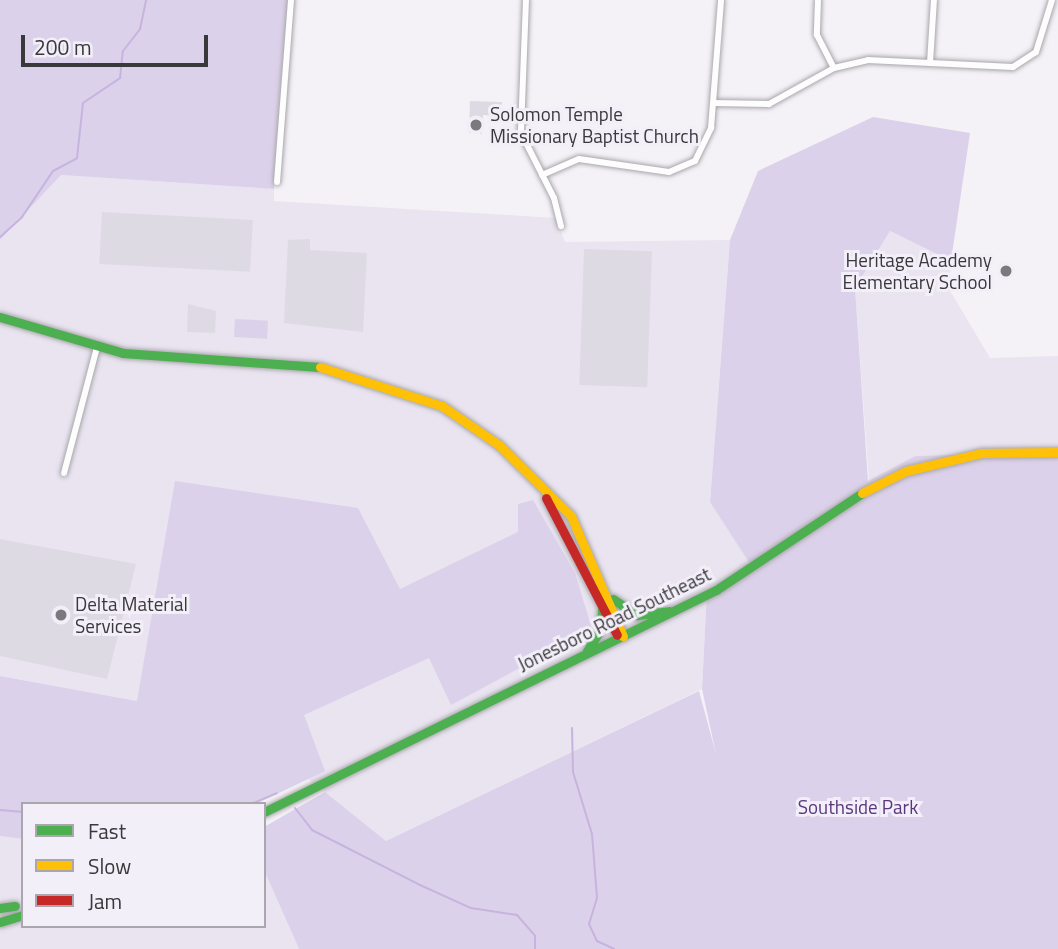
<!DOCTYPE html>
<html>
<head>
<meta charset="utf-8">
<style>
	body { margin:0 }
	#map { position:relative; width:1058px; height:949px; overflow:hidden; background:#f4f1f7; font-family:"Titillium Web",sans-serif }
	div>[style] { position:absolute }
	.built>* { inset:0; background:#e9e4f0 }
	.green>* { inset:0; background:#dcd1ea; transform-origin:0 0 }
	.stream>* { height:2px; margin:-1px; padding:0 1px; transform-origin:1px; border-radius:1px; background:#c6b4de }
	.building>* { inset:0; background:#dedae3; transform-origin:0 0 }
	.roads { filter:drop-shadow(0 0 2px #a9a7ab) drop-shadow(0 0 2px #a9a7ab) }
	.street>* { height:6px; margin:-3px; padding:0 3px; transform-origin:3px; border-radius:3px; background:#fdfdfe }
	.fast>* { height:9px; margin:-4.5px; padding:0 4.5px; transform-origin:4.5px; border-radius:4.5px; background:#4caf50 }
	.slow>* { height:9px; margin:-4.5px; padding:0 4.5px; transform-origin:4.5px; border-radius:4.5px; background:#ffc107 }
	.jam>* { height:9px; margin:-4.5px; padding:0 4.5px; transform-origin:4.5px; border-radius:4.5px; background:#c62828 }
	.dots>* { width:19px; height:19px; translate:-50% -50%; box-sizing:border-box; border:4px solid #f3eff9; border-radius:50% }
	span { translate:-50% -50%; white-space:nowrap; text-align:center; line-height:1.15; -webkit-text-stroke:6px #f3eff9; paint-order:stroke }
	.poi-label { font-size:19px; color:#39383b }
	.left { translate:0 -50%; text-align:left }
	.right { translate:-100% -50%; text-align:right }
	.street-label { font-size:19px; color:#39383b }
	.park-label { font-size:19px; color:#59367d }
	.legend { position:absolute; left:21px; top:802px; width:245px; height:126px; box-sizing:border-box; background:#f3eff9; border:2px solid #a9a6ad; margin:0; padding:9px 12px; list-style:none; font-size:21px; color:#39383b }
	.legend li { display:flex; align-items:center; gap:14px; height:35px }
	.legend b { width:35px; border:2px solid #a9a6ad }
	.scale { position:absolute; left:21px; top:35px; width:187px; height:32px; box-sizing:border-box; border:4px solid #39383b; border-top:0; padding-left:9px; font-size:21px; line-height:24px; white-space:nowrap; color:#39383b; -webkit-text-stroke:5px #f3eff9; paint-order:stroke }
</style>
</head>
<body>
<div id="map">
	<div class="built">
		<div style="clip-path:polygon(61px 175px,274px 189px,274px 201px,556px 218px,565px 242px,730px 240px,710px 501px,752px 567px,707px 591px,702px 689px,386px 841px,306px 777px,137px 701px,0 676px,0 240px)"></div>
		<div style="clip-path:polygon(890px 231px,951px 261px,949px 289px,990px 358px,1058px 356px,1058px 452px,915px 456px,869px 481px,855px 288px)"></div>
		<div style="clip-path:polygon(0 836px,23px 839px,23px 926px,264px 926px,264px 870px,299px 949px,0 949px)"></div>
	</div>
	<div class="green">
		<div style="clip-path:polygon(0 0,291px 0,274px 189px,61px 175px,0 240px)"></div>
		<div style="clip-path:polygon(873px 117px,970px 133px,951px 261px,890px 231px,855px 288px,868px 481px,915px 456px,1058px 452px,1058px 949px,299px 949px,264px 870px,264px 827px,325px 792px,386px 841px,699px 691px,716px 754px,702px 689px,707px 591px,752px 567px,710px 502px,730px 240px,758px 171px)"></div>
		<div style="left:235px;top:319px;width:33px;height:18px;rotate:3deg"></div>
		<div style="clip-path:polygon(175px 481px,358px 508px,400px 589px,518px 532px,518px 504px,533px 500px,575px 573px,592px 629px,451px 705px,429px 658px,304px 715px,325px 771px,256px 804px,23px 804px,23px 839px,0 836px,0 676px,137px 701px)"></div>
	</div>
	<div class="stream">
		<div style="left:0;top:237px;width:30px;rotate:-42deg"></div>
		<div style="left:22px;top:217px;width:55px;rotate:-56deg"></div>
		<div style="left:53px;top:171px;width:27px;rotate:-28deg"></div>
		<div style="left:77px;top:158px;width:55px;rotate:-83.8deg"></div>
		<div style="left:83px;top:103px;width:45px;rotate:-34deg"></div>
		<div style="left:120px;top:78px;width:27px;rotate:-84deg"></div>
		<div style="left:123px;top:51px;width:28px;rotate:-52deg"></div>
		<div style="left:140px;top:29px;width:30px;rotate:-78deg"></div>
		<div style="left:572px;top:728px;width:44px;rotate:88.7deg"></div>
		<div style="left:573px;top:772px;width:65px;rotate:73deg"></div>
		<div style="left:592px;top:834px;width:64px;rotate:85.5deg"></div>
		<div style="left:597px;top:898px;width:27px;rotate:107deg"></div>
		<div style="left:589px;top:924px;width:19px;rotate:65deg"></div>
		<div style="left:597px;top:941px;width:19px;rotate:25deg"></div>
		<div style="left:251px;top:804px;width:28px;rotate:-23deg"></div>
		<div style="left:295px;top:808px;width:28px;rotate:52deg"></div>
		<div style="left:312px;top:830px;width:121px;rotate:27deg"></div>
		<div style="left:420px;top:885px;width:56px;rotate:24.3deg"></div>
		<div style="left:471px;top:908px;width:47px;rotate:8.7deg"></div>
		<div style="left:517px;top:915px;width:28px;rotate:49deg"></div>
		<div style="left:535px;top:936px;width:13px;rotate:90deg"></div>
		<div style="left:0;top:810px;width:23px;rotate:5deg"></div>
	</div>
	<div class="building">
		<div style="clip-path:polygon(470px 101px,502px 102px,501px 116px,483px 115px,482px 134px,469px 133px)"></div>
		<div style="left:102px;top:212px;width:151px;height:52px;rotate:3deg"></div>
		<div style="clip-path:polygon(310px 239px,310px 250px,367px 253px,363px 332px,284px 323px,288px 240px)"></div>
		<div style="left:584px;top:249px;width:68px;height:136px;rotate:2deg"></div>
		<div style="clip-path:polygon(188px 304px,216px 311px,215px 333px,187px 332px)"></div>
		<div style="clip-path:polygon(0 539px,136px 564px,107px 679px,0 656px)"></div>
	</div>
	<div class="roads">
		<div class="street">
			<div style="left:526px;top:0;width:133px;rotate:92.2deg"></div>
			<div style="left:521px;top:133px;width:73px;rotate:63.1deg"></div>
			<div style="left:554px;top:198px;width:29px;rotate:76deg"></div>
			<div style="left:818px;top:0;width:35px;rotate:92deg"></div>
			<div style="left:817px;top:35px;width:37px;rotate:63deg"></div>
			<div style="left:930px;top:63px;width:63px;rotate:-86.4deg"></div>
			<div style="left:714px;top:103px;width:55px;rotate:1deg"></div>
			<div style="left:769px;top:104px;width:74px;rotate:-29deg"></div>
			<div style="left:834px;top:68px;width:35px;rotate:-13deg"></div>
			<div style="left:868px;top:60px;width:145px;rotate:2.8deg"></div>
			<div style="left:1013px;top:67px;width:27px;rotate:-33deg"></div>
			<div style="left:1036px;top:52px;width:54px;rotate:-72.9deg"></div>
			<div style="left:542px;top:175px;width:40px;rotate:-23.4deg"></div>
			<div style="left:579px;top:159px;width:91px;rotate:8.2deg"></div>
			<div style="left:669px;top:172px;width:28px;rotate:-23deg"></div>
			<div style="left:695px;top:161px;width:37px;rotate:-64deg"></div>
			<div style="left:711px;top:128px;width:128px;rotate:-85.5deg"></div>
			<div style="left:277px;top:182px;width:183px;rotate:-85.6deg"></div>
			<div style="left:64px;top:473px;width:130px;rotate:-75.3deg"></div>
		</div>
		<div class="fast">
			<div style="left:0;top:317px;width:128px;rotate:16.3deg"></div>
			<div style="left:123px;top:353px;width:197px;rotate:4.1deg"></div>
			<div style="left:613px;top:599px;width:29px;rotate:34deg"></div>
			<div style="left:637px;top:615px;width:32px;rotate:-7deg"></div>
			<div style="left:587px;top:651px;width:26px;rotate:-58deg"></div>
			<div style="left:601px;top:629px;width:19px;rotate:-87deg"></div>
			<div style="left:264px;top:812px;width:504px;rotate:-26.16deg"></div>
			<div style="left:716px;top:590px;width:175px;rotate:-33.6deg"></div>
			<div style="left:0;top:908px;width:15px;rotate:-8deg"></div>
			<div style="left:0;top:922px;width:24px;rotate:-17deg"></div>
		</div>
		<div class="slow">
			<div style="left:320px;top:367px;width:128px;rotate:17.7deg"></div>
			<div style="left:442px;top:406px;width:69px;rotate:34.4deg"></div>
			<div style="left:499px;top:445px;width:101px;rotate:44.6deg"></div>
			<div style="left:571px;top:516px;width:131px;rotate:66.6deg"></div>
			<div style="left:862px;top:493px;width:49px;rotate:-26.6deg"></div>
			<div style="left:906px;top:471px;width:77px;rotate:-13.5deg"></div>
			<div style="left:981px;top:453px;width:77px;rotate:-0.7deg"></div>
		</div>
		<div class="jam">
			<div style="left:546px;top:498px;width:154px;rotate:62.6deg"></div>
		</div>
	</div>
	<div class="dots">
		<div style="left:476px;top:125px;background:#7a797d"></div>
		<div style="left:1006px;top:271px;background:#7a797d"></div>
		<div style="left:61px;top:615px;background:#7a797d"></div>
	</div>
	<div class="poi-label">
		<span class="left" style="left:490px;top:125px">Solomon Temple<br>Missionary Baptist Church</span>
		<span class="right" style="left:992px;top:271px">Heritage Academy<br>Elementary School</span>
		<span class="left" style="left:75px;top:615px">Delta Material<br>Services</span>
	</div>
	<div class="street-label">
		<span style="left:614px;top:619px;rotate:-26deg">Jonesboro Road Southeast</span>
	</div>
	<div class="park-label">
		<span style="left:858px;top:807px">Southside Park</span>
	</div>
	<ul class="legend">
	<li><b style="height:9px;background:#4caf50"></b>Fast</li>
	<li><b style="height:9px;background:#ffc107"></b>Slow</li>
	<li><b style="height:9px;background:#c62828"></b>Jam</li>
	</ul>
	<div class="scale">200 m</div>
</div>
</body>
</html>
